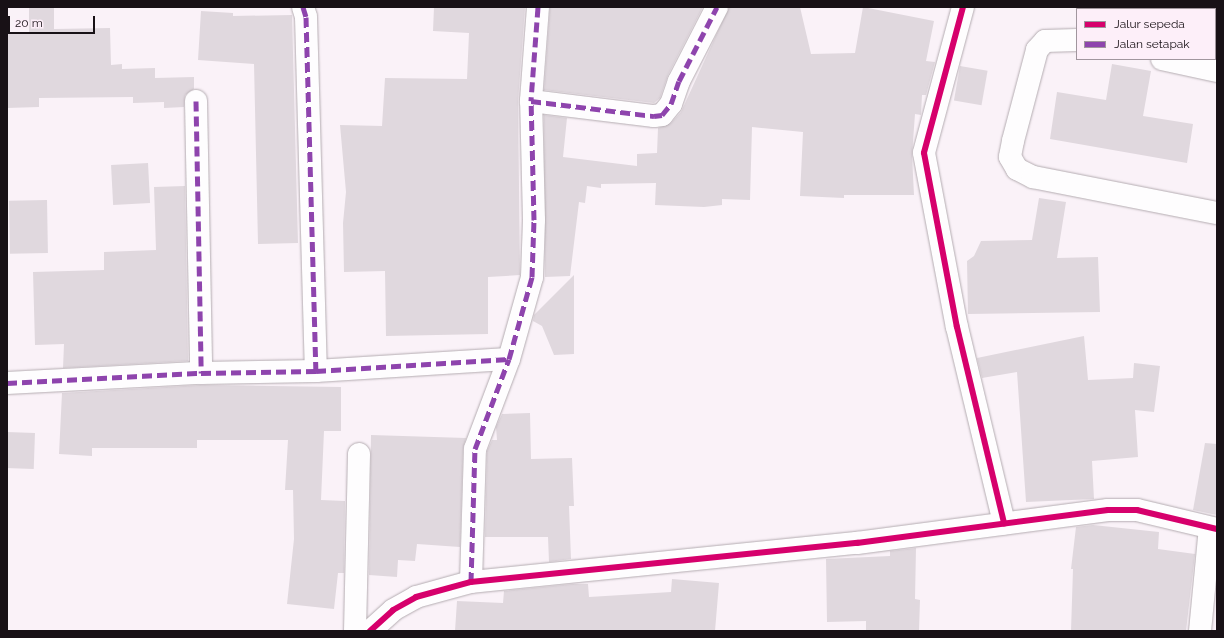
<!DOCTYPE html>
<html>
<head>
<meta charset="utf-8">
<style>
	body { margin:0 }
	#map { position:relative; width:1224px; height:638px; overflow:hidden; background:#faf2f8; font-family:Raleway,sans-serif }
	div>[style] { position:absolute }
	.building>* { inset:0; background:#e0d8de; transform-origin:0 0 }
	.roads { filter:drop-shadow(0 0 1px #b4acb1) drop-shadow(0 0 1px #b4acb1) }
	.minor>* { height:22px; margin:-11px; padding:0 11px; transform-origin:11px; border-radius:11px; background:#fefdfe }
	.quiet>* { height:5px; margin-top:-2.5px; transform-origin:0; background:repeating-linear-gradient(90deg,#8e44ad 0 10px,transparent 0 15px) }
	.cycleway>* { height:6px; margin:-3px; padding:0 3px; transform-origin:3px; border-radius:3px; background:#d6006c }
	span { translate:-50% -50%; white-space:nowrap; text-align:center; line-height:1.15; -webkit-text-stroke:4px #fdeff9; paint-order:stroke }
	.frame { position:absolute; inset:0; border:8px solid #181116; pointer-events:none }
	.legend { position:absolute; left:1076px; top:8px; width:140px; height:52px; box-sizing:border-box; background:#fdeff9; border:1px solid #a1969e; margin:0; padding:5px 7px; list-style:none; font-size:12px; color:#181116 }
	.legend li { display:flex; align-items:center; gap:8px; height:20px }
	.legend b { width:20px; border:1px solid #a1969e }
	.scale { position:absolute; left:8px; top:16px; width:87px; height:18px; box-sizing:border-box; border:2px solid #181116; border-top:0; padding-left:5px; font-size:12px; line-height:14px; white-space:nowrap; color:#181116; -webkit-text-stroke:3px #fdeff9; paint-order:stroke }
</style>
</head>
<body>
<div id="map">
	<div class="building">
		<div style="clip-path:polygon(434px 7px,525px 7px,518px 101px,520px 275px,488px 277px,488px 334px,386px 336px,385px 271px,344px 272px,343px 223px,346px 192px,340px 125px,382px 126px,385px 78px,467px 79px,469px 33px,433px 31px)"></div>
		<div style="clip-path:polygon(550px 7px,703px 7px,668px 75px,660px 98px,654px 103px,544px 90px)"></div>
		<div style="clip-path:polygon(729px 7px,800px 7px,811px 54px,855px 53px,863px 7px,934px 21px,926px 61px,935px 62px,926px 95px,922px 95px,921px 115px,915px 114px,912px 155px,914px 195px,844px 195px,844px 198px,800px 196px,803px 132px,752px 127px,750px 200px,722px 199px,722px 205px,704px 207px,655px 205px,656px 183px,601px 184px,601px 188px,587px 186px,585px 203px,579px 202px,570px 276px,545px 277px,544px 115px,567px 118px,563px 157px,637px 166px,637px 154px,657px 153px,658px 128px,671px 123px,681px 112px)"></div>
		<div style="clip-path:polygon(29px 8px,54px 8px,54px 29px,110px 28px,111px 65px,122px 64px,122px 69px,155px 68px,155px 78px,194px 77px,194px 89px,185px 95px,184px 107px,164px 108px,164px 102px,133px 103px,133px 97px,39px 98px,39px 107px,7px 108px,7px 32px,29px 32px)"></div>
		<div style="clip-path:polygon(201px 11px,233px 13px,233px 16px,292px 15px,298px 243px,258px 244px,254px 64px,198px 60px)"></div>
		<div style="clip-path:polygon(1112px 64px,1151px 71px,1143px 116px,1193px 124px,1187px 163px,1050px 139px,1057px 92px,1106px 100px)"></div>
		<div style="left:960px;top:66px;width:28px;height:35px;rotate:10deg"></div>
		<div style="left:148px;top:163px;width:40px;height:37px;rotate:87deg"></div>
		<div style="clip-path:polygon(185px 186px,188px 361px,63px 368px,64px 344px,35px 345px,33px 272px,104px 270px,104px 252px,156px 250px,154px 187px)"></div>
		<div style="clip-path:polygon(1039px 198px,1066px 202px,1057px 258px,1098px 257px,1100px 312px,968px 314px,967px 261px,974px 256px,981px 241px,1032px 240px)"></div>
		<div style="left:47px;top:200px;width:53px;height:38px;rotate:89deg"></div>
		<div style="clip-path:polygon(574px 275px,574px 354px,554px 355px,542px 326px,533px 321px,534px 315px)"></div>
		<div style="clip-path:polygon(1084px 336px,1088px 380px,1133px 378px,1134px 363px,1160px 366px,1154px 412px,1135px 410px,1138px 457px,1092px 461px,1094px 499px,1026px 502px,1017px 372px,982px 378px,977px 358px)"></div>
		<div style="clip-path:polygon(201px 385px,341px 387px,341px 431px,324px 431px,321px 500px,345px 501px,344px 573px,338px 573px,334px 609px,287px 604px,294px 539px,293px 490px,285px 490px,288px 440px,197px 440px,197px 448px,92px 448px,92px 456px,59px 454px,62px 393px)"></div>
		<div style="clip-path:polygon(530px 413px,531px 459px,572px 458px,574px 506px,569px 506px,571px 559px,549px 562px,548px 537px,485px 537px,487px 451px,492px 440px,497px 440px,496px 427px,502px 414px)"></div>
		<div style="left:7px;top:432px;width:28px;height:36px;rotate:2deg"></div>
		<div style="clip-path:polygon(371px 435px,466px 438px,463px 449px,460px 547px,417px 544px,415px 561px,398px 560px,397px 577px,369px 575px)"></div>
		<div style="clip-path:polygon(1205px 443px,1217px 444px,1217px 515px,1193px 510px)"></div>
		<div style="clip-path:polygon(1093px 525px,1159px 532px,1158px 549px,1195px 554px,1186px 631px,1071px 631px,1073px 569px,1071px 569px,1076px 527px)"></div>
		<div style="clip-path:polygon(916px 548px,915px 599px,920px 600px,919px 631px,866px 631px,866px 621px,827px 622px,826px 559px,890px 556px,890px 551px)"></div>
		<div style="clip-path:polygon(672px 579px,719px 583px,715px 631px,455px 631px,457px 601px,503px 603px,504px 591px,572px 584px,588px 584px,589px 597px,671px 592px)"></div>
	</div>
	<div class="roads">
		<div class="minor">
			<div style="left:303px;top:7px;width:10px;rotate:73deg"></div>
			<div style="left:306px;top:17px;width:354px;rotate:88.4deg"></div>
			<div style="left:538px;top:7px;width:94px;rotate:94.3deg"></div>
			<div style="left:531px;top:101px;width:124px;rotate:7deg"></div>
			<div style="left:654px;top:116px;width:8px;rotate:-7deg"></div>
			<div style="left:662px;top:115px;width:14px;rotate:-51deg"></div>
			<div style="left:671px;top:104px;width:24px;rotate:-71deg"></div>
			<div style="left:679px;top:81px;width:83px;rotate:-62.8deg"></div>
			<div style="left:963px;top:7px;width:151px;rotate:105deg"></div>
			<div style="left:924px;top:153px;width:177px;rotate:79.3deg"></div>
			<div style="left:957px;top:327px;width:202px;rotate:76.5deg"></div>
			<div style="left:1077px;top:40px;width:32px;rotate:178deg"></div>
			<div style="left:1045px;top:41px;width:12px;rotate:132deg"></div>
			<div style="left:1037px;top:50px;width:94px;rotate:104.8deg"></div>
			<div style="left:1013px;top:141px;width:16px;rotate:101deg"></div>
			<div style="left:1010px;top:157px;width:14px;rotate:60deg"></div>
			<div style="left:1017px;top:169px;width:18px;rotate:27deg"></div>
			<div style="left:1033px;top:177px;width:187px;rotate:11.1deg"></div>
			<div style="left:1162px;top:59px;width:56px;rotate:12.3deg"></div>
			<div style="left:196px;top:101px;width:272px;rotate:88.9deg"></div>
			<div style="left:7px;top:383px;width:194px;rotate:-3deg"></div>
			<div style="left:201px;top:373px;width:115px;rotate:-1deg"></div>
			<div style="left:316px;top:371px;width:193px;rotate:-3.6deg"></div>
			<div style="left:471px;top:582px;width:133px;rotate:-88.3deg"></div>
			<div style="left:475px;top:449px;width:96px;rotate:-69.3deg"></div>
			<div style="left:509px;top:359px;width:85px;rotate:-74.3deg"></div>
			<div style="left:532px;top:277px;width:57px;rotate:-88deg"></div>
			<div style="left:534px;top:220px;width:119px;rotate:-91.4deg"></div>
			<div style="left:355px;top:631px;width:177px;rotate:-88.7deg"></div>
			<div style="left:370px;top:631px;width:31px;rotate:-42deg"></div>
			<div style="left:393px;top:610px;width:26px;rotate:-29deg"></div>
			<div style="left:416px;top:597px;width:57px;rotate:-15.3deg"></div>
			<div style="left:471px;top:582px;width:388px;rotate:-5.8deg"></div>
			<div style="left:857px;top:543px;width:253px;rotate:-7.5deg"></div>
			<div style="left:1108px;top:510px;width:29px"></div>
			<div style="left:1137px;top:510px;width:82px;rotate:13.4deg"></div>
			<div style="left:1200px;top:631px;width:103px;rotate:-84.5deg"></div>
		</div>
	</div>
	<div class="quiet">
		<div style="left:303px;top:7px;width:10px;rotate:73deg"></div>
		<div style="left:306px;top:17px;width:354px;rotate:88.4deg"></div>
		<div style="left:538px;top:7px;width:94px;rotate:94.3deg"></div>
		<div style="left:531px;top:101px;width:124px;rotate:7deg"></div>
		<div style="left:654px;top:116px;width:8px;rotate:-7deg"></div>
		<div style="left:662px;top:115px;width:14px;rotate:-51deg"></div>
		<div style="left:671px;top:104px;width:24px;rotate:-71deg"></div>
		<div style="left:679px;top:81px;width:83px;rotate:-62.8deg"></div>
		<div style="left:196px;top:101px;width:272px;rotate:88.9deg"></div>
		<div style="left:7px;top:383px;width:194px;rotate:-3deg"></div>
		<div style="left:201px;top:373px;width:115px;rotate:-1deg"></div>
		<div style="left:316px;top:371px;width:193px;rotate:-3.6deg"></div>
		<div style="left:471px;top:582px;width:133px;rotate:-88.3deg"></div>
		<div style="left:475px;top:449px;width:96px;rotate:-69.3deg"></div>
		<div style="left:509px;top:359px;width:85px;rotate:-74.3deg"></div>
		<div style="left:532px;top:277px;width:57px;rotate:-88deg"></div>
		<div style="left:534px;top:220px;width:119px;rotate:-91.4deg"></div>
	</div>
	<div class="cycleway">
		<div style="left:963px;top:7px;width:151px;rotate:105deg"></div>
		<div style="left:924px;top:153px;width:177px;rotate:79.3deg"></div>
		<div style="left:957px;top:327px;width:202px;rotate:76.5deg"></div>
		<div style="left:370px;top:631px;width:31px;rotate:-42deg"></div>
		<div style="left:393px;top:610px;width:26px;rotate:-29deg"></div>
		<div style="left:416px;top:597px;width:57px;rotate:-15.3deg"></div>
		<div style="left:471px;top:582px;width:388px;rotate:-5.8deg"></div>
		<div style="left:857px;top:543px;width:253px;rotate:-7.5deg"></div>
		<div style="left:1108px;top:510px;width:29px"></div>
		<div style="left:1137px;top:510px;width:82px;rotate:13.4deg"></div>
	</div>
	<div class="frame"></div>
	<ul class="legend">
	<li><b style="height:5px;background:#d6006c"></b>Jalur sepeda</li>
	<li><b style="height:5px;background:#8e44ad"></b>Jalan setapak</li>
	</ul>
	<div class="scale">20 m</div>
</div>
</body>
</html>
